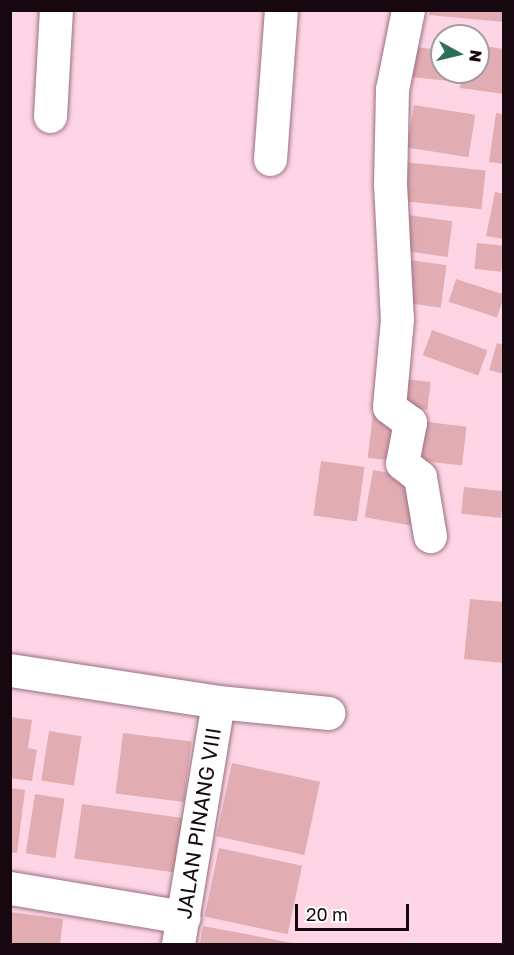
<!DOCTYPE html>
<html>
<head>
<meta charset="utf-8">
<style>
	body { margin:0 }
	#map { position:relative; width:514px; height:955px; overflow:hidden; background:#fdd5e5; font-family:"Golos Text",sans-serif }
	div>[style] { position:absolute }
	.building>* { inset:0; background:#e1adb2; transform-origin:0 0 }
	.roads { filter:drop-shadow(0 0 2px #9b6f82) drop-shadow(0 0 2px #9b6f82) }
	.minor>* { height:33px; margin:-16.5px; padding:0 16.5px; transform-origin:16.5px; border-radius:16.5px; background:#fff }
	span { translate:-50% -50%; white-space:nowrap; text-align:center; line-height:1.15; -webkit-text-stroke:4.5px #fff; paint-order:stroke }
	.street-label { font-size:21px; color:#17080f }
	.frame { position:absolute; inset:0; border:12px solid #17080f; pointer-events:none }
	.north { position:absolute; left:430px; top:24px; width:60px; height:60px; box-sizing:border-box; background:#fff; border:2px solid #a29c9f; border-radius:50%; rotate:98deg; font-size:16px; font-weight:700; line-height:24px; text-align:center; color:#17080f }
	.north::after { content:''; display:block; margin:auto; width:21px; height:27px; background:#2e6d5b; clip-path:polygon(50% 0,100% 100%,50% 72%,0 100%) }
	.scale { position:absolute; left:295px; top:904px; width:114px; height:27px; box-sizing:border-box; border:3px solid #17080f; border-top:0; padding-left:8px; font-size:18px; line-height:21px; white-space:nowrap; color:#17080f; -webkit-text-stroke:4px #fff; paint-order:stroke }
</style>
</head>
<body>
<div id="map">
	<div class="building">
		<div style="clip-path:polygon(430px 10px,504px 10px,504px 22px,429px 15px)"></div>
		<div style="clip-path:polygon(478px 45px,504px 49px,504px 94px,460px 88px,462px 72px,478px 72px)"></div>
		<div style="clip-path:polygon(405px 46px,442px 50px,442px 72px,451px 72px,450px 81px,401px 76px)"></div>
		<div style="left:414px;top:105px;width:62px;height:43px;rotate:9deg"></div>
		<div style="clip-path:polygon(496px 113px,504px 114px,504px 164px,489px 162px)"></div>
		<div style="left:404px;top:162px;width:82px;height:39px;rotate:6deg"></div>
		<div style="clip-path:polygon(495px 192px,504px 194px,504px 239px,486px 236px)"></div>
		<div style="left:408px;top:215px;width:45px;height:36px;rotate:8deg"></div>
		<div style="left:477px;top:243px;width:27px;height:26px;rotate:6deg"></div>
		<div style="left:410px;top:260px;width:37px;height:43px;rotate:8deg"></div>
		<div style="left:456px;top:279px;width:51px;height:24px;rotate:18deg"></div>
		<div style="left:432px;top:330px;width:59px;height:27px;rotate:20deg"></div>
		<div style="clip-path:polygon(497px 343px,504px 345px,504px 374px,489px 370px)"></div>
		<div style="left:406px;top:379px;width:25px;height:28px;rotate:7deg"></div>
		<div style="left:373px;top:414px;width:32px;height:44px;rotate:7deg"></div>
		<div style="left:419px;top:421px;width:48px;height:39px;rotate:7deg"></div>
		<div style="left:321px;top:461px;width:44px;height:55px;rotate:8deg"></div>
		<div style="left:373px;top:470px;width:47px;height:48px;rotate:10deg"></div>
		<div style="left:464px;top:487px;width:40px;height:27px;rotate:6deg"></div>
		<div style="clip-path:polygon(470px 599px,504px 602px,504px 663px,464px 659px)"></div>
		<div style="clip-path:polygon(10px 717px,32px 720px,28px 748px,37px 750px,32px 781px,10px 778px)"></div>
		<div style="left:49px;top:731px;width:33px;height:50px;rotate:9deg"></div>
		<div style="left:123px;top:733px;width:69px;height:61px;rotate:7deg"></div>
		<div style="left:232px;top:763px;width:90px;height:75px;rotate:12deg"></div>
		<div style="clip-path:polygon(10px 788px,25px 790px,17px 853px,10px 852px)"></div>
		<div style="left:35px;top:794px;width:30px;height:60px;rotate:9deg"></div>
		<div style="left:82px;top:804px;width:105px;height:55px;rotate:8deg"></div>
		<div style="left:219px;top:848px;width:85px;height:70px;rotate:12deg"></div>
		<div style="clip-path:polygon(10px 912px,63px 919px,60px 944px,10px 944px)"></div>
		<div style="clip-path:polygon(203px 926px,292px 943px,292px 944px,200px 944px)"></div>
	</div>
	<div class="roads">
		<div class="minor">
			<div style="left:408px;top:10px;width:81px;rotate:101.4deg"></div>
			<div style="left:392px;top:89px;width:94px;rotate:91.2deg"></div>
			<div style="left:390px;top:183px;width:136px;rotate:87.1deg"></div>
			<div style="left:397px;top:319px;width:88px;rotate:95.2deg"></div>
			<div style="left:389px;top:407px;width:26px;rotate:36deg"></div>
			<div style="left:410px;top:422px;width:42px;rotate:101deg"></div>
			<div style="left:402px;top:463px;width:23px;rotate:38deg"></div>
			<div style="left:420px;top:477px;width:60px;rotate:80.4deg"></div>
			<div style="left:50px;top:116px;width:106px;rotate:-86.8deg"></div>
			<div style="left:270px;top:159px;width:149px;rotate:-85.8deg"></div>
			<div style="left:10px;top:670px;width:210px;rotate:8.7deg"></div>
			<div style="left:218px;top:702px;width:111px;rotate:5.7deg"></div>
			<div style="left:10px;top:888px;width:176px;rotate:9.5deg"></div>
			<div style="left:178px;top:944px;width:245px;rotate:-80.6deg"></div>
		</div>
	</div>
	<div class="street-label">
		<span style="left:198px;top:823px;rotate:-81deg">JALAN PINANG VIII</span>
	</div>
	<div class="frame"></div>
	<div class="north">N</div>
	<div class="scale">20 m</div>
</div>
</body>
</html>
